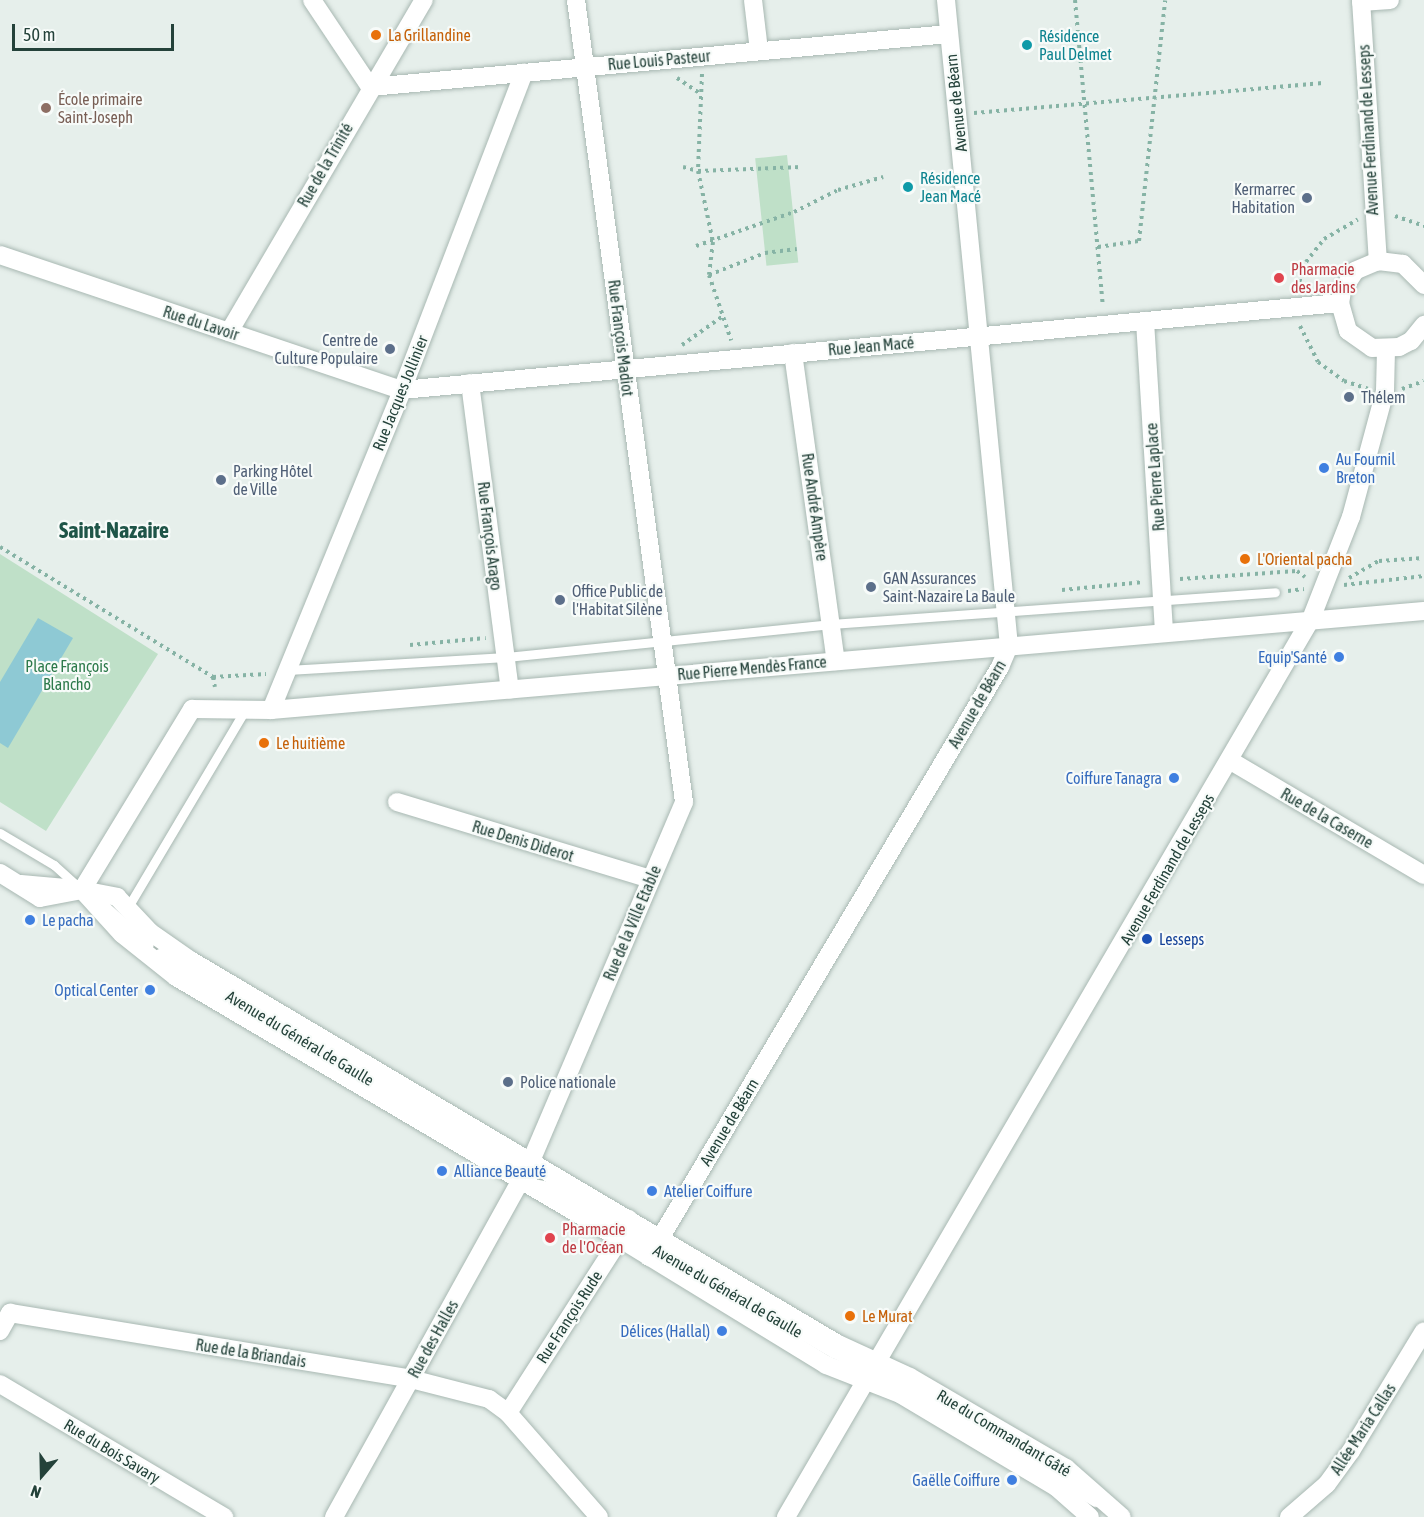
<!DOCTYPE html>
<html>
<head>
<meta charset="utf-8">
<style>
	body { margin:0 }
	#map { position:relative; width:1424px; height:1517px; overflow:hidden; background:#e6efeb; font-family:"Asap Condensed",sans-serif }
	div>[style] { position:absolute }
	.green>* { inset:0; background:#bfe0c8; transform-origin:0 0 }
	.water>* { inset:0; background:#8ec9d4 }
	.path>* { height:4px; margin-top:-2px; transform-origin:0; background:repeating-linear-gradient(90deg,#86b3a5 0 3px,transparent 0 7.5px) }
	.roads { filter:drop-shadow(0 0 2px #a8b8b2) drop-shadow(0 0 2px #a8b8b2) }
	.service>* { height:9px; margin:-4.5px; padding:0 4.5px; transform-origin:4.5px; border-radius:4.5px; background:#fff }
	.minor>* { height:18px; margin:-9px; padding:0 9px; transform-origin:9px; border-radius:9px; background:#fff }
	.tertiary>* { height:18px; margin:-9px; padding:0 9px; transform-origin:9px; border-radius:9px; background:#fff }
	.secondary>* { height:18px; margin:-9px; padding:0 9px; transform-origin:9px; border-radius:9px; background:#fff }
	.dots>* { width:16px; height:16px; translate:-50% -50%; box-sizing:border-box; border:3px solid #f7fbf9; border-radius:50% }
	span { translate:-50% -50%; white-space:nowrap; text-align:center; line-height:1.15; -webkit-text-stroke:4.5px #f7fbf9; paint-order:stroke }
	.food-label { font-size:16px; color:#c56008 }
	.left { translate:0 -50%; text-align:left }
	.culture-label { font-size:16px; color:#0d838f }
	.street-label { font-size:16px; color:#24423a }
	.education-label { font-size:16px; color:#785e54 }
	.service-label { font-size:16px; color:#4e5e75 }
	.right { translate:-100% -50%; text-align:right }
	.health-label { font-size:16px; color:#be3a42 }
	.shop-label { font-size:16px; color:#366cbe }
	.park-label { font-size:16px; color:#2d7a4b }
	.transit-label { font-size:16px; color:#164399 }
	.district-label { font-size:22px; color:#1f5548; font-weight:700 }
	.north { position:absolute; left:12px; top:1445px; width:60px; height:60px; -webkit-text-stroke:4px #f7fbf9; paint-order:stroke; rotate:200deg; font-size:16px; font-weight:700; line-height:24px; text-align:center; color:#24423a }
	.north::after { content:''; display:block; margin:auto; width:21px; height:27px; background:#24423a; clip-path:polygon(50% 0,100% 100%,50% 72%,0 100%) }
	.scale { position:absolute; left:12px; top:24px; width:162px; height:27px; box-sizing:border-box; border:3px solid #24423a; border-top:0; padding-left:8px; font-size:18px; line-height:21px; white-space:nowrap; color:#24423a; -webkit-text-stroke:4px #f7fbf9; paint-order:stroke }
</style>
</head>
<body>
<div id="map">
	<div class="green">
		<div style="left:787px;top:155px;width:108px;height:32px;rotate:84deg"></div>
		<div style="clip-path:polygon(0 554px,158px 654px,46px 831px,0 802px)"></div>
	</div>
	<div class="water">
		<div style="clip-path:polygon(38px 618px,73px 638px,8px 748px,0 743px,0 682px)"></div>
	</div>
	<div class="path">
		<div style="left:1075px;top:0;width:307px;rotate:84.8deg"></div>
		<div style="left:702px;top:74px;width:97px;rotate:92.4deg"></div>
		<div style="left:698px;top:171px;width:73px;rotate:78.1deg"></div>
		<div style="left:713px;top:242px;width:33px;rotate:97deg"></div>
		<div style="left:709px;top:275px;width:69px;rotate:71.3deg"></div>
		<div style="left:677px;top:78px;width:29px;rotate:34deg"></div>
		<div style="left:974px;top:113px;width:350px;rotate:-4.9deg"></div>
		<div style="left:683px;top:167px;width:16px;rotate:15deg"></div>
		<div style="left:698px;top:171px;width:104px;rotate:-2.2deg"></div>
		<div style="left:1395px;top:216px;width:31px;rotate:19deg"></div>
		<div style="left:696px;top:246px;width:104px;rotate:-19.1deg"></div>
		<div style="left:794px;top:212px;width:49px;rotate:-26.6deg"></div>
		<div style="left:838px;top:190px;width:47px;rotate:-16.1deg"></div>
		<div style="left:1098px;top:247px;width:41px;rotate:-8.3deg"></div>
		<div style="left:1139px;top:241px;width:242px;rotate:-83.8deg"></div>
		<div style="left:709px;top:275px;width:60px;rotate:-21.4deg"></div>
		<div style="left:765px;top:253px;width:32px;rotate:-7deg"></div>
		<div style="left:1297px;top:289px;width:28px;rotate:-72deg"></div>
		<div style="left:1306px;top:262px;width:29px;rotate:-52deg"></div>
		<div style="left:1324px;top:239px;width:39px;rotate:-30deg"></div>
		<div style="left:1300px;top:326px;width:40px;rotate:63.4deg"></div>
		<div style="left:1318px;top:362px;width:32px;rotate:36deg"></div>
		<div style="left:1344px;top:381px;width:25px;rotate:18deg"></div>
		<div style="left:682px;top:345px;width:50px;rotate:-35.3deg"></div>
		<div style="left:1402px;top:389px;width:23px;rotate:-20deg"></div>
		<div style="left:0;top:547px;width:250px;rotate:31.4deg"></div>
		<div style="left:213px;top:677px;width:53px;rotate:-3.2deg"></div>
		<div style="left:1349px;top:578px;width:34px;rotate:-30deg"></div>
		<div style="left:1379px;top:561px;width:45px;rotate:-3.8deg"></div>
		<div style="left:1180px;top:579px;width:117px;rotate:-3.9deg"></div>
		<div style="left:1297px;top:571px;width:10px;rotate:37deg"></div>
		<div style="left:1344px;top:585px;width:81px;rotate:-6.4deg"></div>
		<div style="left:1062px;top:590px;width:82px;rotate:-5.6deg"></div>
		<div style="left:1288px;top:591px;width:16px;rotate:-7deg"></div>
		<div style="left:410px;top:645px;width:76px;rotate:-5.3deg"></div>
		<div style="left:213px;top:677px;width:10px;rotate:79deg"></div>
	</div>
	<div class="roads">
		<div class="service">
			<div style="left:288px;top:670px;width:218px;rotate:-3.4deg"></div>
			<div style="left:506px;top:657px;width:328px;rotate:-5.8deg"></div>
			<div style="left:832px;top:624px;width:444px;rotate:-4.1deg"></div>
			<div style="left:0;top:833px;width:63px;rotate:30.7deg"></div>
			<div style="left:54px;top:865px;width:31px;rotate:42deg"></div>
			<div style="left:101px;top:902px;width:64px;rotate:41.9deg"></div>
			<div style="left:128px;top:907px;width:229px;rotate:-59.3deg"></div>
			<div style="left:159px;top:953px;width:412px;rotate:30.8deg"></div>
			<div style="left:513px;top:1164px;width:15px;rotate:-8deg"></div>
			<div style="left:538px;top:1184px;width:11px;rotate:10deg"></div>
			<div style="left:549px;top:1186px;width:329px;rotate:30.5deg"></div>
			<div style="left:833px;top:1353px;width:108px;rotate:25.9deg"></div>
			<div style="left:930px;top:1400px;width:194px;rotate:31.7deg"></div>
		</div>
		<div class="minor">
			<div style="left:312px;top:0;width:105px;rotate:56.3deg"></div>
			<div style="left:370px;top:87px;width:581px;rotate:-5.23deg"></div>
			<div style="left:753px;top:0;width:50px;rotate:83.2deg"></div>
			<div style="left:1361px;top:2px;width:29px;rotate:-4deg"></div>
			<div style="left:0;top:255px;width:424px;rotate:18.6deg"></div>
			<div style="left:402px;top:390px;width:942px;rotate:-5.3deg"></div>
			<div style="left:1145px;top:321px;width:312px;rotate:86.5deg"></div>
			<div style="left:229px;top:332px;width:385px;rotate:-59.6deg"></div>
			<div style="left:793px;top:353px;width:311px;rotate:82.1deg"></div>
			<div style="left:470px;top:383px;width:309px;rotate:82.6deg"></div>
			<div style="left:271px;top:710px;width:346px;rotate:-67.7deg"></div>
			<div style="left:402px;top:390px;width:340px;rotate:-69deg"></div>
			<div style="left:1231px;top:761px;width:224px;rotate:30.6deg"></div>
			<div style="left:397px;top:802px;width:264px;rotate:16.9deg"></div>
			<div style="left:649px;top:1257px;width:687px;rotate:-59.25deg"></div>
			<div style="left:1000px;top:667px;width:23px;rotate:-67deg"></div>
			<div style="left:1009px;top:646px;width:649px;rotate:-95.57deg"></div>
			<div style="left:0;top:1331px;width:21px;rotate:-61deg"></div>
			<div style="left:10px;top:1313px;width:406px;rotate:9.3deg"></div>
			<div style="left:411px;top:1379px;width:81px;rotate:14.4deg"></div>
			<div style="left:489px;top:1399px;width:24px;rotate:36deg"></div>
			<div style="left:508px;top:1413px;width:138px;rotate:48.8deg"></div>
			<div style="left:0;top:1384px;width:261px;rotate:30.7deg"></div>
			<div style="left:508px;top:1413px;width:200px;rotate:-57.3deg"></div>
			<div style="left:616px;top:1245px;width:29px;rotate:-65deg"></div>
			<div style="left:334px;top:1517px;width:407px;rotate:-61deg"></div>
			<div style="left:531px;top:1161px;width:390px;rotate:-66.9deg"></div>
			<div style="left:684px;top:802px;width:809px;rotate:-97.67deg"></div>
			<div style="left:1289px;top:1517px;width:50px;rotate:-41deg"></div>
			<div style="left:1327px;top:1484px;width:41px;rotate:-54deg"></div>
			<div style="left:1351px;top:1451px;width:140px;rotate:-58.7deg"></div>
		</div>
		<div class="tertiary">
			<div style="left:1361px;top:0;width:262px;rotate:86.3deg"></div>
			<div style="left:1424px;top:285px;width:30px;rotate:-135deg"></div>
			<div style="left:1403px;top:264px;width:25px;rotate:-173deg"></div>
			<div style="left:1378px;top:261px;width:25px;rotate:157deg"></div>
			<div style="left:1355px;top:271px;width:24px;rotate:123deg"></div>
			<div style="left:1342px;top:291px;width:12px;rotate:99deg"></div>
			<div style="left:1340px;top:303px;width:29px;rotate:74deg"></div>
			<div style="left:1348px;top:331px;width:29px;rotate:35deg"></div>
			<div style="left:1372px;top:348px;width:27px;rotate:-2deg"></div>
			<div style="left:1399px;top:347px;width:13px;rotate:-27deg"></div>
			<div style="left:1411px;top:341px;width:21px;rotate:-51deg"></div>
			<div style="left:82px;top:890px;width:36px;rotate:11deg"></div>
			<div style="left:117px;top:897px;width:48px;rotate:46.7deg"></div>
			<div style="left:150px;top:932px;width:49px;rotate:35deg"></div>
			<div style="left:190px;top:960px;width:753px;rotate:30.65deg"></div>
			<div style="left:838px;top:1344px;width:79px;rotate:24.6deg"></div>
			<div style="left:910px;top:1377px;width:181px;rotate:30.3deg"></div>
			<div style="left:1066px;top:1468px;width:74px;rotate:41.2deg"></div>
			<div style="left:82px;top:890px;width:59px;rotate:47.7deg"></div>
			<div style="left:122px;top:934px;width:69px;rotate:38.5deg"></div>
			<div style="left:176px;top:977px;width:514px;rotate:30.51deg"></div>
			<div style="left:619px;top:1238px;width:243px;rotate:31.5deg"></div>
			<div style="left:826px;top:1365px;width:79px;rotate:21.4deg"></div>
			<div style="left:900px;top:1394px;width:182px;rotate:30.8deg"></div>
			<div style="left:1056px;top:1487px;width:45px;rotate:41.4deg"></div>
			<div style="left:786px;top:1517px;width:1040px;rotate:-59.69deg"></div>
			<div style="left:1311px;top:619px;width:110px;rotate:-68.6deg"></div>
			<div style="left:1351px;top:517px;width:131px;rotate:-74.9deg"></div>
			<div style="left:1385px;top:391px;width:41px;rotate:-88.6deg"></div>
		</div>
		<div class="secondary">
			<div style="left:0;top:873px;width:47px;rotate:32deg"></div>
			<div style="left:40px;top:898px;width:43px;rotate:-10.8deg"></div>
			<div style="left:21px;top:884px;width:56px;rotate:5.1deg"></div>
			<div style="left:82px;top:890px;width:212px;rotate:-58.7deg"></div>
			<div style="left:192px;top:709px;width:79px;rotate:0.7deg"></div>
			<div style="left:271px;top:710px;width:1157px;rotate:-4.91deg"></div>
		</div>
	</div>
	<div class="dots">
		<div style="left:376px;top:35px;background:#e8710a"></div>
		<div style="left:1027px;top:45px;background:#0f9aa8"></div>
		<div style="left:46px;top:108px;background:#8d6e63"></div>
		<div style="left:908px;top:187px;background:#0f9aa8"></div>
		<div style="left:1307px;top:198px;background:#5c6f8a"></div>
		<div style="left:1279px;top:278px;background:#e0444e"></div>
		<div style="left:390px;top:349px;background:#5c6f8a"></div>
		<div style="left:1349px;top:397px;background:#5c6f8a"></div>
		<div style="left:1324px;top:468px;background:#3f7fe0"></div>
		<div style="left:221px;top:480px;background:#5c6f8a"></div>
		<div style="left:1245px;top:559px;background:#e8710a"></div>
		<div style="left:871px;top:587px;background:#5c6f8a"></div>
		<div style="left:560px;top:600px;background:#5c6f8a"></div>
		<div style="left:1339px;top:657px;background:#3f7fe0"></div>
		<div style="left:264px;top:743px;background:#e8710a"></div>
		<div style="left:1174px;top:778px;background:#3f7fe0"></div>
		<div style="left:30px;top:920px;background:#3f7fe0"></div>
		<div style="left:1147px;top:939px;background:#1a4fb4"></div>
		<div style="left:150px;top:990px;background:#3f7fe0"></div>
		<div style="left:508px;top:1082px;background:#5c6f8a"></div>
		<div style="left:442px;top:1171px;background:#3f7fe0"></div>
		<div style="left:652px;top:1191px;background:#3f7fe0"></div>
		<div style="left:550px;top:1238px;background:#e0444e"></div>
		<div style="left:850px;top:1316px;background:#e8710a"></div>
		<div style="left:722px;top:1331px;background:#3f7fe0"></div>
		<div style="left:1012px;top:1480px;background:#3f7fe0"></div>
	</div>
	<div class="food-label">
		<span class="left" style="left:388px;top:35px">La Grillandine</span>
		<span class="left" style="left:1257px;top:559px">L'Oriental pacha</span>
		<span class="left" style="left:276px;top:743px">Le huitième</span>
		<span class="left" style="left:862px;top:1316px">Le Murat</span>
	</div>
	<div class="culture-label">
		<span class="left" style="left:1039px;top:45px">Résidence<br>Paul Delmet</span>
		<span class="left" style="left:920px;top:187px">Résidence<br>Jean Macé</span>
	</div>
	<div class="street-label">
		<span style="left:659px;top:60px;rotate:-5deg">Rue Louis Pasteur</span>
		<span style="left:956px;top:103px;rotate:-96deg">Avenue de Béarn</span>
		<span style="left:1368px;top:130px;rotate:-93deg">Avenue Ferdinand de Lesseps</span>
		<span style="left:325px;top:165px;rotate:-60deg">Rue de la Trinité</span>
		<span style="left:201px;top:323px;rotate:18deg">Rue du Lavoir</span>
		<span style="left:621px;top:338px;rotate:83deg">Rue François Madiot</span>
		<span style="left:871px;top:346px;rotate:-5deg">Rue Jean Macé</span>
		<span style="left:400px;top:393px;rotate:-68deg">Rue Jacques Jollinier</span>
		<span style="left:1155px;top:477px;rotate:-94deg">Rue Pierre Laplace</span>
		<span style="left:815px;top:507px;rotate:82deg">Rue André Ampère</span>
		<span style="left:490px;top:536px;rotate:83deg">Rue François Arago</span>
		<span style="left:752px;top:668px;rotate:-5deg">Rue Pierre Mendès France</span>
		<span style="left:977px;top:704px;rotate:-60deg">Avenue de Béarn</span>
		<span style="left:1327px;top:818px;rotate:30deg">Rue de la Caserne</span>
		<span style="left:523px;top:841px;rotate:17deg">Rue Denis Diderot</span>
		<span style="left:1167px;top:869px;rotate:-60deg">Avenue Ferdinand de Lesseps</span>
		<span style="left:632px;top:923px;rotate:-67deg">Rue de la Ville Etable</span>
		<span style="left:300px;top:1038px;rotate:31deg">Avenue du Général de Gaulle</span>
		<span style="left:729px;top:1122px;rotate:-59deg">Avenue de Béarn</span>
		<span style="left:728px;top:1291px;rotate:30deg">Avenue du Général de Gaulle</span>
		<span style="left:569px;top:1317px;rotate:-57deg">Rue François Rude</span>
		<span style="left:433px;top:1339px;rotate:-61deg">Rue des Halles</span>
		<span style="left:251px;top:1353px;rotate:9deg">Rue de la Briandais</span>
		<span style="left:1363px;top:1429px;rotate:-57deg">Allée Maria Callas</span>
		<span style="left:1004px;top:1433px;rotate:31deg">Rue du Commandant Gâté</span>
		<span style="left:112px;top:1451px;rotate:31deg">Rue du Bois Savary</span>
	</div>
	<div class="education-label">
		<span class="left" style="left:58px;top:108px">École primaire<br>Saint-Joseph</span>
	</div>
	<div class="service-label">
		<span class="right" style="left:1295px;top:198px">Kermarrec<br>Habitation</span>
		<span class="right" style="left:378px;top:349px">Centre de<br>Culture Populaire</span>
		<span class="left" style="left:1361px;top:397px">Thélem</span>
		<span class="left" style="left:233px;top:480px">Parking Hôtel<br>de Ville</span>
		<span class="left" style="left:883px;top:587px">GAN Assurances<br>Saint-Nazaire La Baule</span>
		<span class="left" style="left:572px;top:600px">Office Public de<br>l'Habitat Silène</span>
		<span class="left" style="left:520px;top:1082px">Police nationale</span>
	</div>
	<div class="health-label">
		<span class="left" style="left:1291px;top:278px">Pharmacie<br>des Jardins</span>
		<span class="left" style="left:562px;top:1238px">Pharmacie<br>de l'Océan</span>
	</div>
	<div class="shop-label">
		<span class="left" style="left:1336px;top:468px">Au Fournil<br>Breton</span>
		<span class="right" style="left:1327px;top:657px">Equip'Santé</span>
		<span class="right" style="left:1162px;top:778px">Coiffure Tanagra</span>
		<span class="left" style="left:42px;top:920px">Le pacha</span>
		<span class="right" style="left:138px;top:990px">Optical Center</span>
		<span class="left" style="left:454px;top:1171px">Alliance Beauté</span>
		<span class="left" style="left:664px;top:1191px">Atelier Coiffure</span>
		<span class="right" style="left:710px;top:1331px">Délices (Hallal)</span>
		<span class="right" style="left:1000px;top:1480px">Gaëlle Coiffure</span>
	</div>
	<div class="park-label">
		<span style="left:67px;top:675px">Place François<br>Blancho</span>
	</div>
	<div class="transit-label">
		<span class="left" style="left:1159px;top:939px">Lesseps</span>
	</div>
	<div class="district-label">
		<span style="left:114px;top:531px">Saint-Nazaire</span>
	</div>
	<div class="north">N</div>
	<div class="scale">50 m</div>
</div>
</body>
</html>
